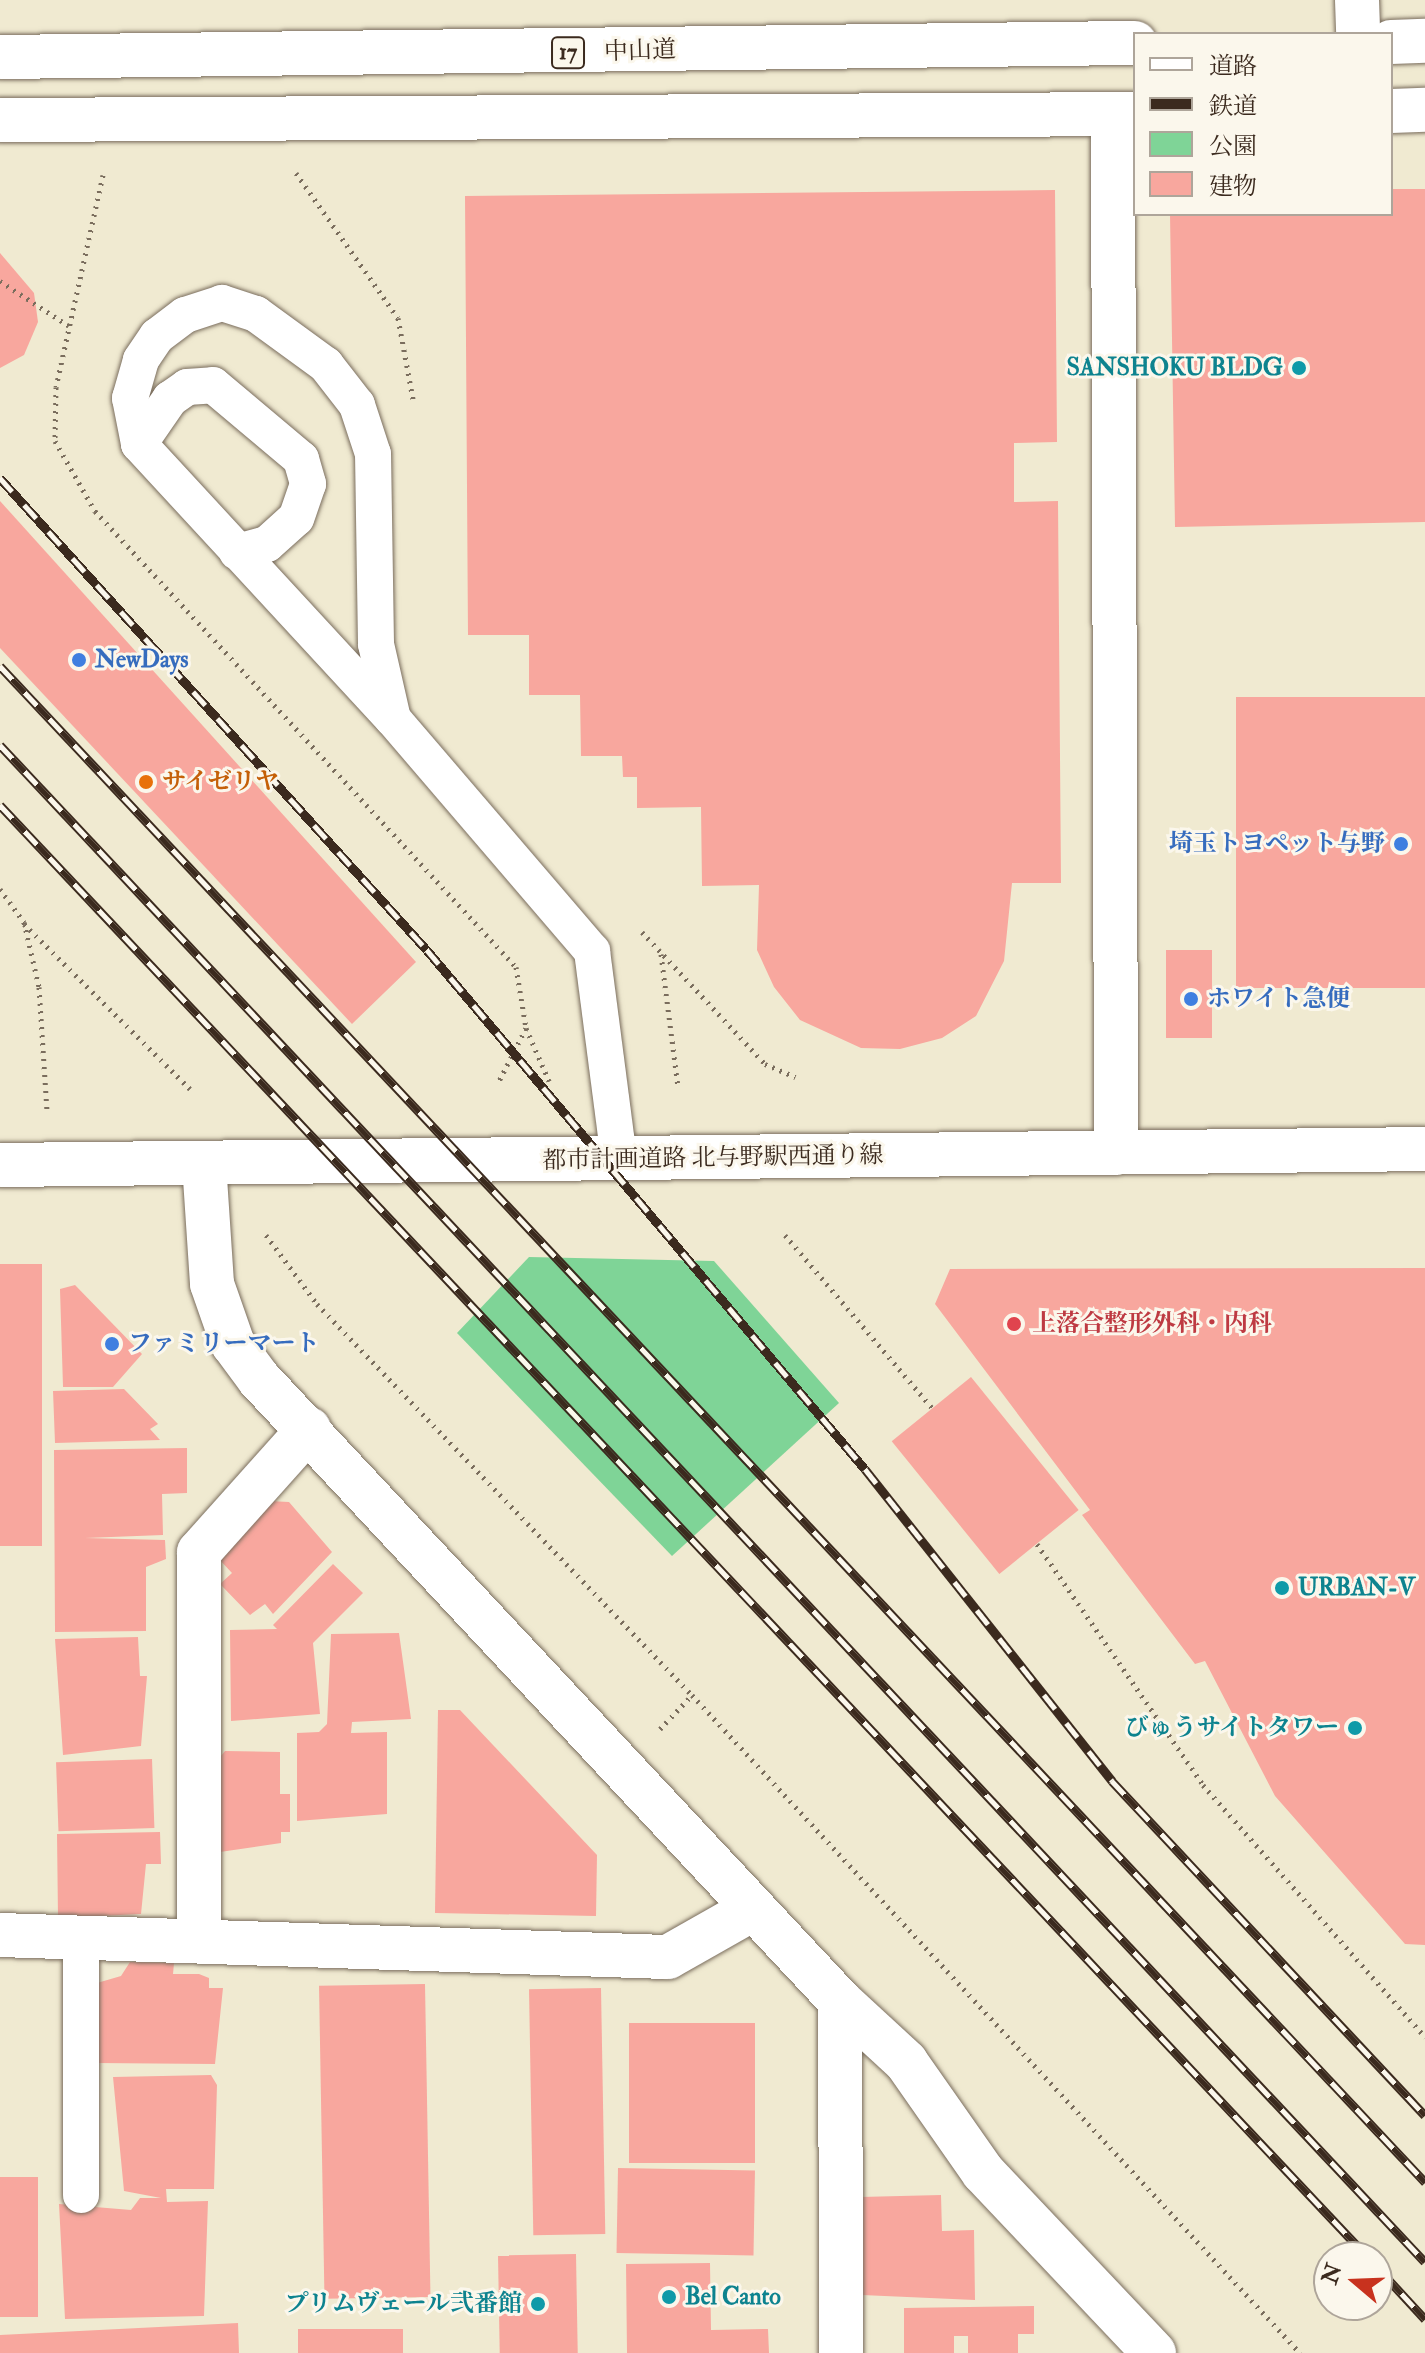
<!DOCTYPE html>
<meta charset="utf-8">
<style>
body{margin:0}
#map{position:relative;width:1425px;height:2353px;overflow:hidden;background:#f0ead1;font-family:"IM FELL Double Pica","Noto Serif JP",serif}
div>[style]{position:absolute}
.green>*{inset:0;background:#7fd497}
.building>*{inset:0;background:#f8a79e;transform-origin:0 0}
.path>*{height:5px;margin-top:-2.5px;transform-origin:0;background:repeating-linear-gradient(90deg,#7a6d5d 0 2px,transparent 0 8px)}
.roads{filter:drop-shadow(0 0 2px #7a6d5d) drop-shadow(0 0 2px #7a6d5d)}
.service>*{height:36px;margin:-18px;padding:0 18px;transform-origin:18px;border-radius:18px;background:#fff}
.minor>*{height:44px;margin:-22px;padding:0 22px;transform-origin:22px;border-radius:22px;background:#fff}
.tertiary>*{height:44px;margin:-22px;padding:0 22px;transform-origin:22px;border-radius:22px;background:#fff}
.trunk>*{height:44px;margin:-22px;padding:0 22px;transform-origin:22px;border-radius:22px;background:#fff}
.rail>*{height:9px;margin-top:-4.5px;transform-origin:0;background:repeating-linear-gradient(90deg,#fbf7ec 0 18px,#3b2a1e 0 36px);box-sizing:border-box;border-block:2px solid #3b2a1e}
.dots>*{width:22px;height:22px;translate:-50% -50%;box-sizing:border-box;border:4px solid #fbf7ec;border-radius:50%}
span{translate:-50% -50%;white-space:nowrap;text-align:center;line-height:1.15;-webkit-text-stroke:6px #fbf7ec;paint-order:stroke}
.shield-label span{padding:2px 6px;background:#fbf7ec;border:2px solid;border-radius:6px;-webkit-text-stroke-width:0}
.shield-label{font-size:22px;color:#3b2a1e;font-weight:700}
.street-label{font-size:24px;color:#3b2a1e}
.culture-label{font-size:24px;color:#0d838f;font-weight:700}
.right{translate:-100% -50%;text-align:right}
.left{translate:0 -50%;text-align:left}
.shop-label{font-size:24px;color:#366cbe;font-weight:700}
.food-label{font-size:24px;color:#c56008;font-weight:700}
.health-label{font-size:24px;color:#be3a42;font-weight:700}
.legend{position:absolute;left:1133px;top:32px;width:260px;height:184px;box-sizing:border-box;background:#fbf7ec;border:2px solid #aea59a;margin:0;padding:10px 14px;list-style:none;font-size:24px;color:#3b2a1e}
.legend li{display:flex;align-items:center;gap:16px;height:40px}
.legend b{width:40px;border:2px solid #aea59a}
.north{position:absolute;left:1313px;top:2241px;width:80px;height:80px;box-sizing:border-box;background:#fbf7ec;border:2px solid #aea59a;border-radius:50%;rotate:289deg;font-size:22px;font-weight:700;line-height:32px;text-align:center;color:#3b2a1e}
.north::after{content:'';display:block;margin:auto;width:28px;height:36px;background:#c8321e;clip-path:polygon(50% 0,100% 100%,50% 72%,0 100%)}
</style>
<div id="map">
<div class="green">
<i style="clip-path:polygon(529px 1257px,714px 1261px,839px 1403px,672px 1556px,457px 1333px)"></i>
</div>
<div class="building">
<i style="clip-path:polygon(1391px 189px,1425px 189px,1425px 522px,1175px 527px,1170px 214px,1391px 214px)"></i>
<i style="clip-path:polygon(1055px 190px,1057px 442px,1014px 443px,1014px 502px,1058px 501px,1061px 883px,1012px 883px,1004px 961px,976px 1016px,942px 1038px,900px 1049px,861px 1048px,800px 1020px,774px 987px,757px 950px,759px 885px,702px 886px,701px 807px,637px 808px,637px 777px,623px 777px,622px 756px,581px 756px,580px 695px,529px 695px,529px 635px,468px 635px,465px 196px)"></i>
<i style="clip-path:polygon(0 253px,34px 293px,38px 322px,24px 355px,0 368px)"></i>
<i style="clip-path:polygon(0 501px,416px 962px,352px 1024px,0 648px)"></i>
<i style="left:1425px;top:697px;width:291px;height:189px;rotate:90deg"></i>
<i style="left:1166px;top:950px;width:46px;height:88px"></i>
<i style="left:0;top:1264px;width:42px;height:282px"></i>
<i style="clip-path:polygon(1425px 1268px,1425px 1945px,1405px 1944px,1275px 1796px,1205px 1661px,1195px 1664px,1082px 1515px,1090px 1510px,935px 1304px,950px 1269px)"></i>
<i style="clip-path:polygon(75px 1285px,142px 1354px,113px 1387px,63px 1387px,60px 1289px)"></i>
<i style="left:971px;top:1377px;width:171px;height:102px;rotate:51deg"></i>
<i style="clip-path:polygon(124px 1389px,158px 1424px,150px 1429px,160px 1440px,55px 1443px,53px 1391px)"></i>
<i style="clip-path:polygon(187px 1448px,187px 1493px,162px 1494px,163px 1535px,85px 1538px,165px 1540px,166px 1559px,146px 1567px,146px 1631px,55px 1632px,54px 1450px)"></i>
<i style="clip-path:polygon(269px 1501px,289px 1502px,332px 1552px,273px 1614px,265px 1604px,250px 1615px,220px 1584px,232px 1573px,216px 1556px)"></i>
<i style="clip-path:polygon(333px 1564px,363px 1593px,313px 1643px,320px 1714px,231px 1721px,230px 1630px,277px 1629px,273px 1625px)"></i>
<i style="clip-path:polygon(399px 1633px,411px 1719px,352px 1722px,351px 1733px,387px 1732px,387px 1814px,297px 1821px,297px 1733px,319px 1732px,327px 1724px,331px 1634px)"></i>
<i style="clip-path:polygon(138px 1637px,140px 1676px,147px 1676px,141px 1746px,63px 1755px,55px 1639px)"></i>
<i style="clip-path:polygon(438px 1710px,460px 1710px,597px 1855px,596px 1916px,435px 1913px)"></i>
<i style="clip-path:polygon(225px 1751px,280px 1752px,280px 1794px,290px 1794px,290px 1832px,281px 1832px,281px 1843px,220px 1852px,216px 1762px)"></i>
<i style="left:152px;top:1759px;width:69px;height:96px;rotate:88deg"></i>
<i style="clip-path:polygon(160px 1832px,161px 1864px,146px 1864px,141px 1914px,58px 1918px,57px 1834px)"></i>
<i style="clip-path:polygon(130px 1962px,174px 1963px,173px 1974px,199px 1974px,209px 1978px,209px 1988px,223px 1988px,215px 2064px,96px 2063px,97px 1983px,121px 1976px)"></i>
<i style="left:425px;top:1984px;width:313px;height:106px;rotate:89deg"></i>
<i style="left:601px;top:1988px;width:246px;height:72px;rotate:89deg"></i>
<i style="left:755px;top:2023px;width:140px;height:126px;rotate:90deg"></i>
<i style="clip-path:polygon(211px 2075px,217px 2085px,214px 2189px,166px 2189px,167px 2202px,208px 2201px,204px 2316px,65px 2319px,59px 2204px,131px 2210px,140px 2198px,161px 2198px,124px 2191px,113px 2077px)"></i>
<i style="left:618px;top:2168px;width:137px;height:85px;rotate:1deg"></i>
<i style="left:0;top:2177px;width:38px;height:140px"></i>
<i style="clip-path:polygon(941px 2195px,942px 2231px,974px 2230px,975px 2300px,862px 2295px,860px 2197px)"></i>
<i style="left:576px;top:2254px;width:99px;height:78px;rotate:89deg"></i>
<i style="clip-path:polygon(710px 2263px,711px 2330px,768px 2329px,769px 2353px,627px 2353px,626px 2264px)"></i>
<i style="clip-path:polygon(1034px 2306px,1034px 2334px,1018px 2334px,1018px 2353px,968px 2353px,968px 2336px,954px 2336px,954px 2353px,904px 2353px,904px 2308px)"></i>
<i style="clip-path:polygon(238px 2323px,239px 2353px,0 2353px,0 2335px)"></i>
<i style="left:403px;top:2329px;width:24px;height:105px;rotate:90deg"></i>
</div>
<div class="path">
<i style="left:296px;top:173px;width:177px;rotate:54.9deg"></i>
<i style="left:398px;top:318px;width:87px;rotate:79.5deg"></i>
<i style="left:103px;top:175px;width:217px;rotate:102.5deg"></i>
<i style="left:56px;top:387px;width:54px;rotate:91.1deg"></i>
<i style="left:55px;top:441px;width:81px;rotate:60.3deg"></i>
<i style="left:95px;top:511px;width:621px;rotate:47.29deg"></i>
<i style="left:516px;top:967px;width:62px;rotate:80.7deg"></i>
<i style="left:526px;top:1028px;width:59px;rotate:117deg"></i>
<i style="left:0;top:281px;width:82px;rotate:33.1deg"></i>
<i style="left:0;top:889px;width:41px;rotate:54deg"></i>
<i style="left:24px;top:922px;width:67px;rotate:77deg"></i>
<i style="left:39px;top:987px;width:124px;rotate:86.3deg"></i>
<i style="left:24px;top:924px;width:234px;rotate:44.8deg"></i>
<i style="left:642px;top:932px;width:180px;rotate:47deg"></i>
<i style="left:765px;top:1064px;width:33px;rotate:23deg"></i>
<i style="left:661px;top:954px;width:133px;rotate:82.7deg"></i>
<i style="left:526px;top:1028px;width:58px;rotate:66.5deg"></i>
<i style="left:266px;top:1235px;width:86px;rotate:53.5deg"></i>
<i style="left:317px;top:1304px;width:542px;rotate:46.2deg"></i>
<i style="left:692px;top:1695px;width:896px;rotate:47.26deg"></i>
<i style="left:785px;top:1235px;width:228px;rotate:49.6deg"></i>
<i style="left:1037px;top:1544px;width:293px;rotate:55.4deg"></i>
<i style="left:1203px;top:1785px;width:336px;rotate:48.6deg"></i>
<i style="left:660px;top:1729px;width:47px;rotate:-46.7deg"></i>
</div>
<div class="roads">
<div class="service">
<i style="left:139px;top:444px;width:55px;rotate:-55.4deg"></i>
<i style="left:170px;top:399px;width:21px;rotate:-35deg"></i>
<i style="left:187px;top:387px;width:26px;rotate:-4deg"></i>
<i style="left:213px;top:385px;width:115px;rotate:40.1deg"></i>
<i style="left:301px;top:459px;width:26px;rotate:74deg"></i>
<i style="left:308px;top:484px;width:36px;rotate:109deg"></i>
<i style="left:296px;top:518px;width:39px;rotate:138deg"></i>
<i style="left:267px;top:544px;width:31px;rotate:165deg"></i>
<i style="left:393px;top:719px;width:77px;rotate:-102.8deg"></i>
<i style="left:376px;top:644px;width:190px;rotate:-90.9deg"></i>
<i style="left:373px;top:454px;width:52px;rotate:-108.1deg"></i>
<i style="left:357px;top:405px;width:51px;rotate:-127.8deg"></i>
<i style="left:326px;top:365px;width:87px;rotate:-143.9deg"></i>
<i style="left:256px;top:314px;width:36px;rotate:-162deg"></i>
<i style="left:222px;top:303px;width:39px;rotate:162deg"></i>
<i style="left:185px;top:315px;width:35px;rotate:143deg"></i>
<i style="left:157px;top:336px;width:29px;rotate:124deg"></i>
<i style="left:141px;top:360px;width:40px;rotate:106deg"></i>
<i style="left:130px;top:398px;width:47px;rotate:78.9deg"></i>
<i style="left:139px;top:444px;width:374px;rotate:47.3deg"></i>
<i style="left:393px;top:719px;width:306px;rotate:49.4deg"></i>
<i style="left:592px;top:951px;width:210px;rotate:82.6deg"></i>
<i style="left:81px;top:2195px;width:258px;rotate:-90deg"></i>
</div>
<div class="minor">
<i style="left:1357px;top:0;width:34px;rotate:88deg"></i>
<i style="left:1113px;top:114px;width:1039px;rotate:89.83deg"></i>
<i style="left:204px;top:1163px;width:121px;rotate:86.2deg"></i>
<i style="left:212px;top:1284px;width:64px;rotate:70.7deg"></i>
<i style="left:233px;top:1344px;width:44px;rotate:53.4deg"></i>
<i style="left:259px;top:1379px;width:851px;rotate:46.95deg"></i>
<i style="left:840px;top:2001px;width:90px;rotate:42.7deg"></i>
<i style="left:906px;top:2062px;width:134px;rotate:55deg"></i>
<i style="left:983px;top:2172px;width:249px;rotate:46.6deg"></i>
<i style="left:0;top:1935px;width:668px;rotate:1.89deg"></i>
<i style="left:668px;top:1957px;width:98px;rotate:-29.5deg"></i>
<i style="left:199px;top:1941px;width:389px;rotate:-90deg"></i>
<i style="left:199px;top:1552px;width:165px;rotate:-48.2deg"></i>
<i style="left:840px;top:2001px;width:352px;rotate:89.8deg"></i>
</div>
<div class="tertiary">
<i style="left:0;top:1165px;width:1425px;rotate:-0.64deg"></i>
</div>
<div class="trunk">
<i style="left:1391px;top:42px;width:34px;rotate:-2deg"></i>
<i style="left:0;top:57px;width:1135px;rotate:-0.71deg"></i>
<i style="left:1391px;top:111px;width:34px;rotate:-2deg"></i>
<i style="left:0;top:120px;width:1135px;rotate:-0.3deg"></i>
</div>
</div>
<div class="rail">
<i style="left:0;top:478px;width:636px;rotate:47.87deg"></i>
<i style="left:427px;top:950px;width:679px;rotate:49.84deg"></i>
<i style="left:865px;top:1469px;width:398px;rotate:51.6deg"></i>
<i style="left:1112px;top:1781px;width:458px;rotate:46.9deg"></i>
<i style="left:0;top:666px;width:2081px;rotate:46.77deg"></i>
<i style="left:0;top:745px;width:2081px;rotate:46.79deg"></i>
<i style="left:0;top:805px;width:1995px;rotate:46.71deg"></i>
<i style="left:1377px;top:2267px;width:71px;rotate:47.3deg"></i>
</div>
<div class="dots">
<i style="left:1299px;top:368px;background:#0f9aa8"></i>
<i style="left:79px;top:660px;background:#3f7fe0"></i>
<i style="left:146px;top:782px;background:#e8710a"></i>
<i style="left:1401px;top:844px;background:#3f7fe0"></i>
<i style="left:1191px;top:999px;background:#3f7fe0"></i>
<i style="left:1014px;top:1324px;background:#e0444e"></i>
<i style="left:112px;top:1344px;background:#3f7fe0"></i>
<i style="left:1282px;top:1588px;background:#0f9aa8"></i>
<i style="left:1355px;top:1728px;background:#0f9aa8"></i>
<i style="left:669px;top:2297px;background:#0f9aa8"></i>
<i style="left:538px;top:2304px;background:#0f9aa8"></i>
</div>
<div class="shield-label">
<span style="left:568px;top:53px">17</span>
</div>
<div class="street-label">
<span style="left:640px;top:51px;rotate:-2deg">中山道</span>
<span style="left:713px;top:1158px;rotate:-1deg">都市計画道路 北与野駅西通り線</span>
</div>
<div class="culture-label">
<span class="right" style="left:1283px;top:368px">SANSHOKU BLDG</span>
<span class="left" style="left:1298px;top:1588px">URBAN-V</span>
<span class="right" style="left:1339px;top:1728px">びゅうサイトタワー</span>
<span class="left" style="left:685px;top:2297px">Bel Canto</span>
<span class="right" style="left:522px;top:2304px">プリムヴェール弐番館</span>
</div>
<div class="shop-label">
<span class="left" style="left:95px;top:660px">NewDays</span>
<span class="right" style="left:1385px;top:844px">埼玉トヨペット与野</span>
<span class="left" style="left:1207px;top:999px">ホワイト急便</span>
<span class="left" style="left:128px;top:1344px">ファミリーマート</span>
</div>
<div class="food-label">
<span class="left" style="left:162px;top:782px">サイゼリヤ</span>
</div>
<div class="health-label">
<span class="left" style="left:1032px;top:1324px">上落合整形外科・内科</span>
</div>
<ul class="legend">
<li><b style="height:10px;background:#fff"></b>道路</li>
<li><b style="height:10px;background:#3b2a1e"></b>鉄道</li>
<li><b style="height:22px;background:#7fd497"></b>公園</li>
<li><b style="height:22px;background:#f8a79e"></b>建物</li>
</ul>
<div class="north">N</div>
</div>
